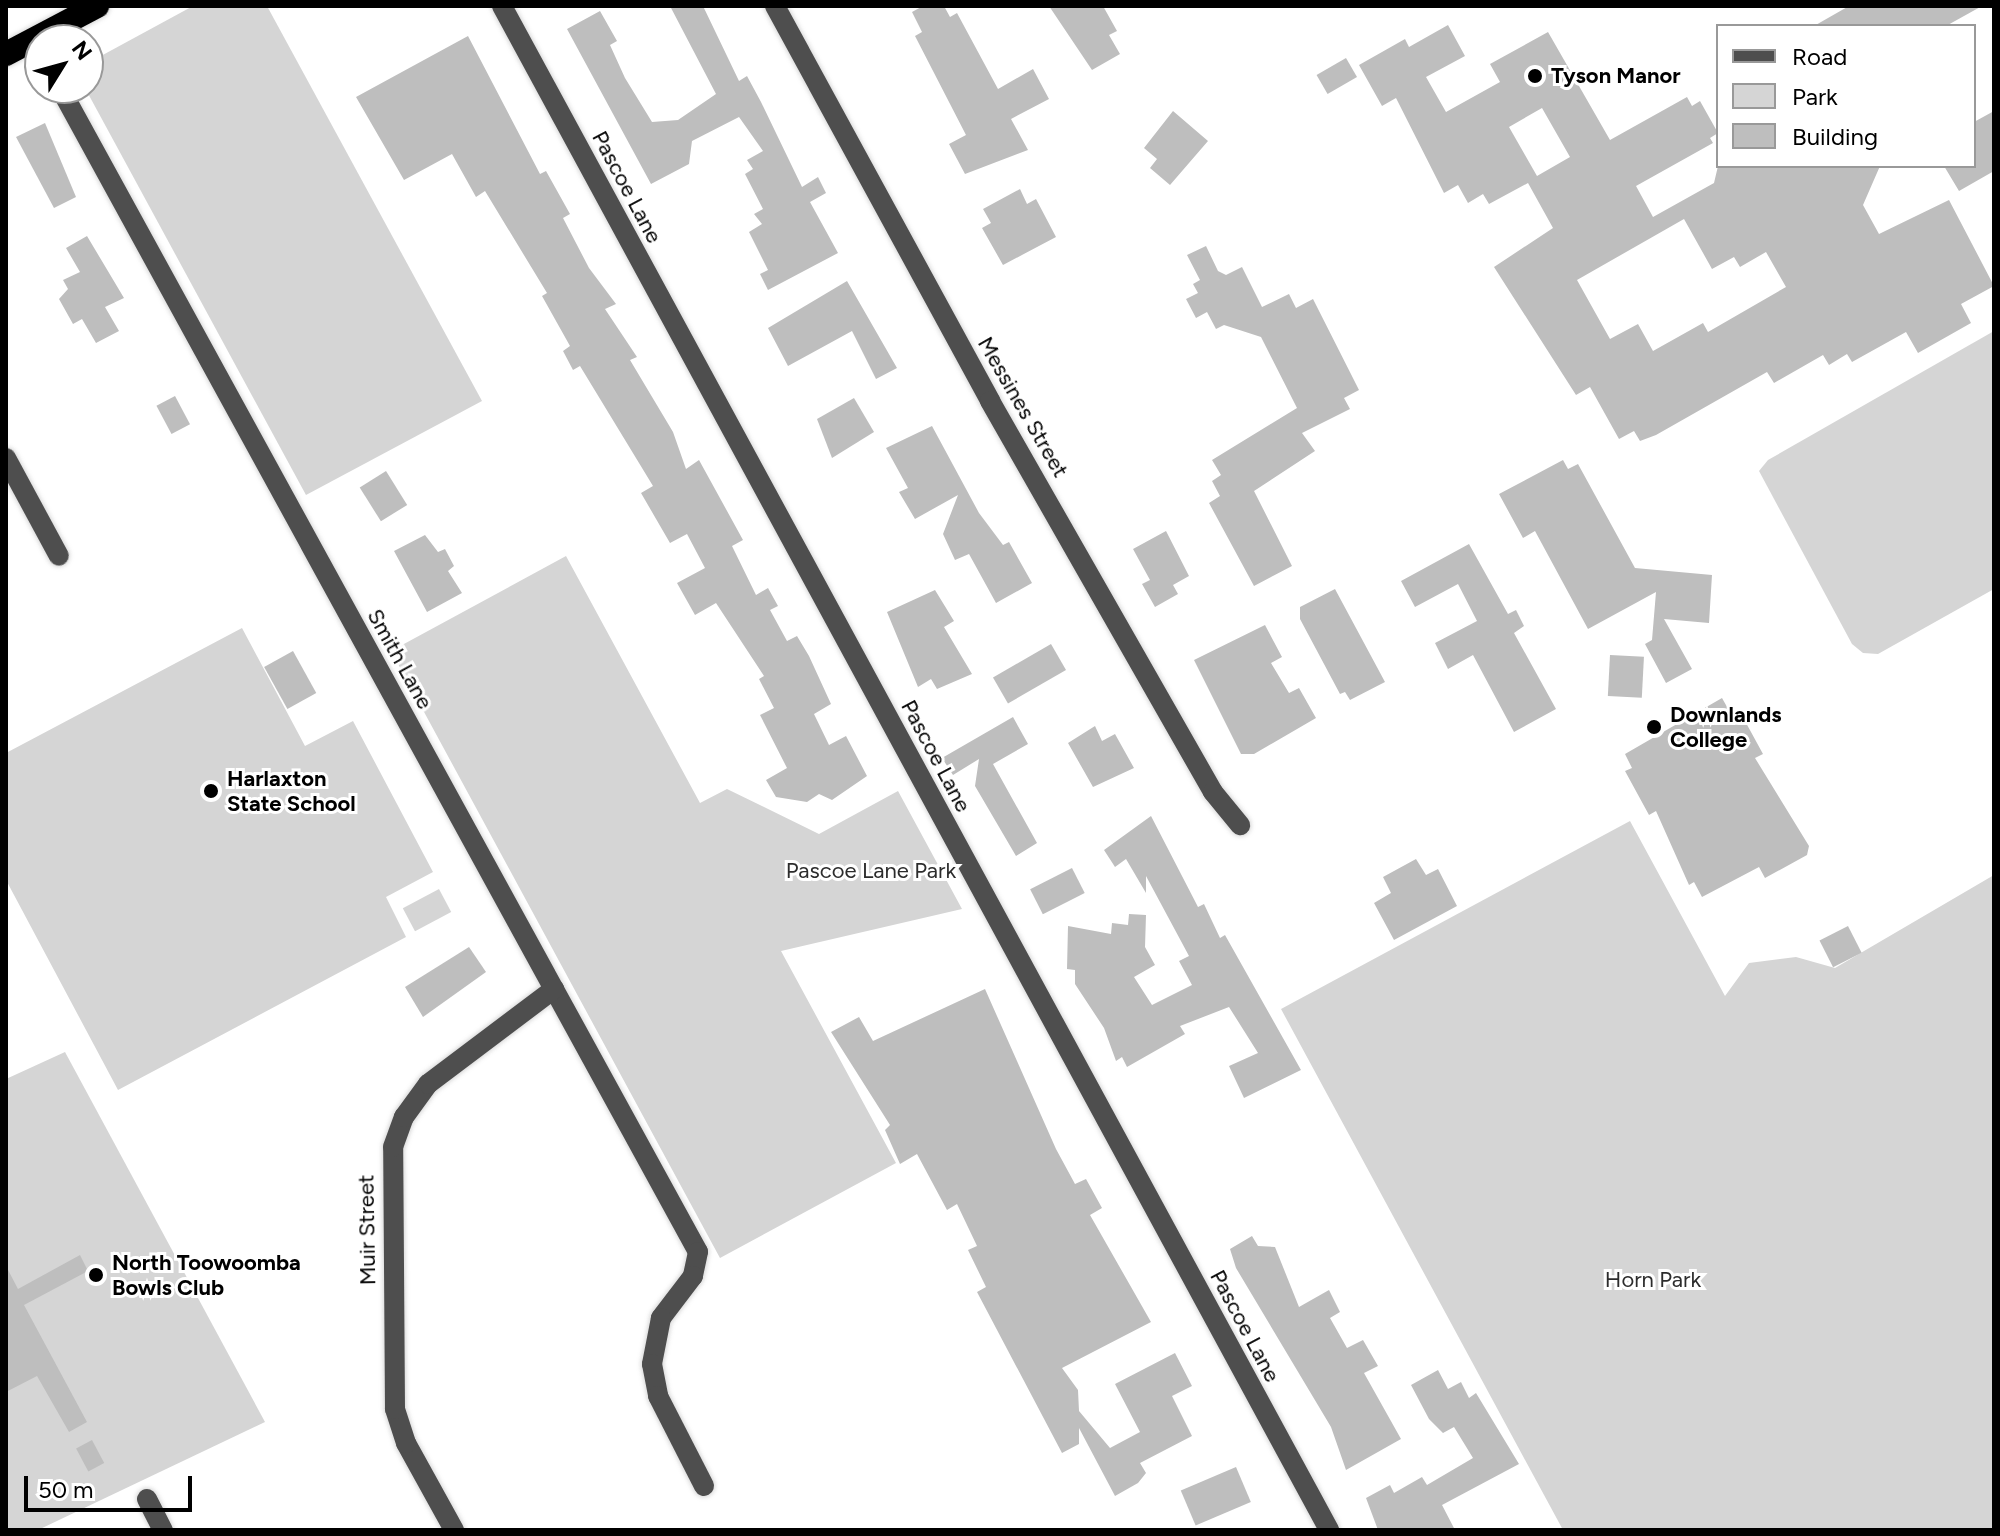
<!DOCTYPE html>
<style>
body{margin:0}
#map{position:relative;width:2000px;height:1536px;overflow:hidden;background:#fff;font-family:Figtree,sans-serif}
div>[style]{position:absolute}
.green>*{inset:0;background:#d5d5d5;transform-origin:0 0}
.building>*{inset:0;background:#bebebe;transform-origin:0 0}
.roads{filter:drop-shadow(0 0 2px #dbdbdb) drop-shadow(0 0 2px #dbdbdb)}
.minor>*{height:20px;margin:-10px;padding:0 10px;transform-origin:10px;border-radius:10px;background:#4e4e4e}
.highway>*{height:24px;margin:-12px;padding:0 12px;transform-origin:12px;border-radius:12px;background:#000}
.dots>*{width:22px;height:22px;translate:-50% -50%;box-sizing:border-box;border:4px solid #fff;border-radius:50%}
span{translate:-50% -50%;white-space:nowrap;text-align:center;line-height:1.15;-webkit-text-stroke:6px #fff;paint-order:stroke}
.poi-label{font-size:22px;color:#000;font-weight:700}
.left{translate:0 -50%;text-align:left}
.street-label{font-size:22px;color:#000}
.park-label{font-size:22px;color:#2c2c2c}
.frame{position:absolute;inset:0;border:8px solid #000;pointer-events:none}
.legend{position:absolute;left:1716px;top:24px;width:260px;height:144px;box-sizing:border-box;background:#fff;border:2px solid #999;margin:0;padding:10px 14px;list-style:none;font-size:24px;color:#000}
.legend li{display:flex;align-items:center;gap:16px;height:40px}
.legend b{width:40px;border:2px solid #999}
.north{position:absolute;left:24px;top:24px;width:80px;height:80px;box-sizing:border-box;background:#fff;border:2px solid #999;border-radius:50%;rotate:53deg;font-size:22px;font-weight:700;line-height:32px;text-align:center;color:#000}
.north::after{content:'';display:block;margin:auto;width:28px;height:36px;background:#000;clip-path:polygon(50% 0,100% 100%,50% 72%,0 100%)}
.scale{position:absolute;left:24px;top:1476px;width:168px;height:36px;box-sizing:border-box;border:4px solid #000;border-top:0;padding-left:10px;font-size:24px;line-height:28px;white-space:nowrap;color:#000;-webkit-text-stroke:6px #fff;paint-order:stroke}
</style>
<div id="map">
<div class="green">
<i style="clip-path:polygon(193px 6px,267px 6px,482px 401px,306px 495px,85px 88px,88px 63px)"></i>
<i style="clip-path:polygon(1994px 331px,1994px 589px,1878px 654px,1863px 653px,1852px 644px,1759px 471px,1768px 460px)"></i>
<i style="clip-path:polygon(566px 556px,700px 803px,727px 789px,819px 834px,898px 791px,962px 909px,781px 951px,896px 1163px,720px 1258px,391px 651px)"></i>
<i style="clip-path:polygon(242px 628px,305px 746px,353px 721px,433px 872px,386px 897px,406px 937px,118px 1090px,6px 880px,6px 753px)"></i>
<i style="clip-path:polygon(1630px 821px,1725px 996px,1749px 963px,1796px 957px,1835px 968px,1994px 875px,1994px 1530px,1563px 1530px,1281px 1009px)"></i>
<i style="left:439px;top:889px;width:26px;height:41px;rotate:62deg"></i>
<i style="clip-path:polygon(65px 1052px,265px 1422px,38px 1530px,7px 1530px,6px 1079px)"></i>
</div>
<div class="building">
<i style="clip-path:polygon(670px 6px,703px 6px,739px 81px,747px 76px,761px 102px,802px 187px,818px 177px,826px 193px,810px 202px,838px 253px,768px 290px,760px 274px,768px 270px,749px 232px,762px 224px,754px 214px,763px 209px,745px 174px,753px 169px,747px 160px,763px 151px,739px 117px,692px 141px,689px 164px,651px 184px,567px 29px,600px 11px,617px 41px,610px 45px,625px 78px,652px 122px,678px 120px,716px 94px)"></i>
<i style="clip-path:polygon(923px 6px,944px 6px,950px 17px,957px 13px,998px 89px,1033px 69px,1049px 99px,1011px 119px,1028px 150px,965px 174px,949px 144px,966px 135px,915px 36px,922px 32px,912px 12px)"></i>
<i style="clip-path:polygon(1049px 6px,1103px 6px,1117px 31px,1109px 35px,1120px 54px,1092px 70px)"></i>
<i style="clip-path:polygon(1849px 6px,1982px 6px,1946px 26px,1814px 26px)"></i>
<i style="clip-path:polygon(evenodd,1448px 25px,1465px 56px,1426px 77px,1446px 112px,1500px 82px,1490px 64px,1548px 32px,1610px 140px,1687px 97px,1692px 106px,1700px 101px,1718px 133px,1710px 138px,1713px 143px,1636px 186px,1653px 217px,1714px 183px,1718px 166px,1880px 166px,1863px 205px,1879px 234px,1949px 200px,1994px 286px,1961px 304px,1971px 323px,1918px 353px,1906px 332px,1852px 362px,1847px 354px,1829px 365px,1823px 355px,1774px 383px,1767px 372px,1656px 435px,1640px 441px,1634px 431px,1619px 439px,1590px 387px,1576px 395px,1494px 267px,1553px 228px,1528px 183px,1489px 204px,1483px 194px,1468px 203px,1458px 185px,1444px 193px,1396px 98px,1382px 106px,1359px 65px,1405px 39px,1409px 47px,1448px 25px,1542px 108px,1570px 157px,1537px 176px,1509px 127px,1542px 108px,1448px 25px,1684px 219px,1712px 269px,1734px 257px,1740px 267px,1766px 252px,1786px 287px,1708px 332px,1703px 323px,1653px 351px,1638px 324px,1610px 339px,1577px 280px,1684px 219px)"></i>
<i style="clip-path:polygon(468px 36px,540px 174px,546px 171px,570px 214px,563px 218px,589px 268px,616px 304px,605px 309px,637px 357px,630px 360px,673px 432px,686px 469px,699px 460px,743px 540px,732px 546px,756px 595px,768px 588px,778px 606px,770px 610px,787px 641px,797px 636px,809px 656px,831px 704px,814px 714px,829px 745px,846px 736px,867px 776px,832px 800px,819px 794px,807px 802px,776px 797px,766px 780px,787px 768px,760px 715px,774px 708px,759px 679px,764px 676px,716px 603px,695px 615px,677px 583px,705px 568px,687px 534px,670px 543px,641px 493px,653px 486px,580px 366px,573px 370px,563px 351px,570px 346px,542px 296px,547px 293px,485px 191px,476px 197px,452px 154px,404px 180px,356px 97px)"></i>
<i style="left:1346px;top:58px;width:22px;height:34px;rotate:60deg"></i>
<i style="clip-path:polygon(1173px 111px,1208px 141px,1170px 185px,1150px 168px,1157px 159px,1144px 148px)"></i>
<i style="clip-path:polygon(1994px 111px,1994px 171px,1959px 191px,1944px 166px,1974px 166px,1974px 122px)"></i>
<i style="clip-path:polygon(45px 123px,76px 197px,54px 208px,16px 137px)"></i>
<i style="clip-path:polygon(1020px 189px,1027px 204px,1036px 199px,1056px 237px,1003px 265px,982px 228px,991px 223px,983px 209px)"></i>
<i style="clip-path:polygon(87px 236px,124px 298px,105px 307px,119px 331px,96px 343px,82px 319px,73px 324px,59px 299px,68px 289px,63px 280px,80px 272px,66px 248px)"></i>
<i style="clip-path:polygon(1206px 246px,1218px 271px,1226px 275px,1242px 267px,1262px 307px,1289px 294px,1296px 308px,1313px 299px,1359px 390px,1344px 398px,1350px 409px,1302px 433px,1315px 451px,1254px 491px,1292px 566px,1254px 586px,1209px 503px,1220px 496px,1212px 481px,1221px 475px,1212px 460px,1297px 408px,1261px 337px,1224px 325px,1216px 329px,1207px 312px,1196px 318px,1186px 299px,1198px 293px,1193px 284px,1200px 280px,1187px 255px)"></i>
<i style="clip-path:polygon(847px 281px,897px 368px,876px 379px,852px 331px,788px 366px,768px 328px)"></i>
<i style="left:175px;top:396px;width:32px;height:21px;rotate:62deg"></i>
<i style="clip-path:polygon(854px 398px,874px 432px,832px 458px,817px 419px)"></i>
<i style="clip-path:polygon(932px 426px,979px 513px,1003px 545px,1009px 542px,1032px 583px,996px 603px,969px 554px,955px 560px,943px 534px,958px 495px,915px 519px,899px 492px,908px 488px,886px 448px)"></i>
<i style="clip-path:polygon(1563px 460px,1568px 469px,1578px 464px,1635px 568px,1712px 575px,1709px 623px,1664px 619px,1692px 669px,1666px 683px,1645px 644px,1652px 640px,1656px 592px,1588px 629px,1535px 531px,1523px 538px,1499px 494px)"></i>
<i style="left:386px;top:471px;width:40px;height:31px;rotate:58deg"></i>
<i style="clip-path:polygon(1166px 531px,1189px 576px,1173px 585px,1178px 594px,1155px 607px,1142px 584px,1150px 580px,1133px 549px)"></i>
<i style="clip-path:polygon(425px 535px,438px 552px,445px 549px,454px 566px,448px 571px,462px 593px,427px 612px,394px 551px)"></i>
<i style="clip-path:polygon(1469px 544px,1508px 614px,1516px 610px,1524px 626px,1514px 633px,1556px 709px,1514px 732px,1473px 655px,1448px 669px,1435px 643px,1477px 621px,1458px 584px,1415px 607px,1401px 581px)"></i>
<i style="clip-path:polygon(1335px 589px,1385px 682px,1350px 700px,1345px 692px,1340px 694px,1300px 619px,1300px 607px)"></i>
<i style="clip-path:polygon(935px 590px,954px 621px,944px 627px,972px 674px,937px 689px,931px 679px,918px 687px,887px 612px)"></i>
<i style="clip-path:polygon(1265px 625px,1282px 657px,1271px 663px,1289px 693px,1299px 688px,1316px 718px,1254px 754px,1241px 754px,1194px 660px)"></i>
<i style="left:1051px;top:644px;width:30px;height:67px;rotate:60deg"></i>
<i style="left:293px;top:651px;width:48px;height:33px;rotate:61deg"></i>
<i style="left:1610px;top:655px;width:34px;height:41px;rotate:3deg"></i>
<i style="clip-path:polygon(1722px 698px,1731px 714px,1739px 710px,1763px 754px,1755px 758px,1809px 846px,1807px 855px,1765px 878px,1759px 867px,1702px 897px,1694px 882px,1689px 885px,1656px 811px,1649px 815px,1625px 771px,1632px 768px,1625px 754px)"></i>
<i style="clip-path:polygon(1013px 717px,1028px 744px,993px 764px,1037px 843px,1016px 856px,975px 786px,979px 759px,953px 775px,942px 758px)"></i>
<i style="clip-path:polygon(1095px 726px,1102px 741px,1115px 734px,1134px 768px,1093px 787px,1068px 743px)"></i>
<i style="clip-path:polygon(1151px 816px,1198px 907px,1204px 904px,1220px 938px,1225px 935px,1301px 1070px,1244px 1098px,1229px 1066px,1258px 1053px,1229px 1007px,1180px 1026px,1185px 1034px,1127px 1067px,1122px 1057px,1116px 1061px,1104px 1028px,1075px 984px,1075px 970px,1067px 969px,1068px 926px,1111px 934px,1112px 923px,1128px 925px,1129px 914px,1146px 915px,1145px 947px,1155px 965px,1134px 977px,1152px 1005px,1192px 985px,1179px 961px,1189px 956px,1146px 876px,1146px 893px,1126px 859px,1115px 867px,1104px 850px)"></i>
<i style="clip-path:polygon(1416px 859px,1426px 875px,1438px 869px,1457px 906px,1394px 940px,1374px 903px,1391px 893px,1383px 877px)"></i>
<i style="left:1072px;top:868px;width:28px;height:47px;rotate:63deg"></i>
<i style="left:1848px;top:926px;width:30px;height:32px;rotate:63deg"></i>
<i style="clip-path:polygon(469px 947px,486px 972px,423px 1017px,405px 987px)"></i>
<i style="clip-path:polygon(985px 989px,1056px 1149px,1075px 1184px,1086px 1179px,1102px 1208px,1090px 1215px,1151px 1322px,1062px 1368px,1078px 1390px,1079px 1411px,1110px 1448px,1140px 1432px,1115px 1384px,1175px 1353px,1192px 1386px,1172px 1396px,1192px 1436px,1140px 1463px,1146px 1473px,1138px 1483px,1115px 1496px,1079px 1428px,1079px 1444px,1062px 1453px,977px 1292px,986px 1287px,968px 1250px,977px 1246px,957px 1204px,947px 1210px,917px 1154px,900px 1164px,885px 1130px,890px 1125px,831px 1032px,859px 1017px,873px 1041px)"></i>
<i style="clip-path:polygon(1252px 1236px,1258px 1246px,1275px 1247px,1299px 1307px,1329px 1290px,1340px 1312px,1330px 1318px,1347px 1348px,1363px 1340px,1378px 1366px,1364px 1373px,1401px 1439px,1346px 1470px,1331px 1427px,1236px 1268px,1230px 1249px)"></i>
<i style="clip-path:polygon(80px 1255px,88px 1271px,24px 1305px,87px 1422px,69px 1432px,37px 1376px,6px 1392px,6px 1266px,18px 1289px)"></i>
<i style="clip-path:polygon(1438px 1370px,1448px 1389px,1461px 1382px,1469px 1398px,1476px 1393px,1519px 1464px,1442px 1505px,1455px 1530px,1378px 1530px,1366px 1498px,1390px 1485px,1394px 1493px,1422px 1477px,1427px 1485px,1473px 1458px,1454px 1427px,1443px 1433px,1429px 1419px,1411px 1385px)"></i>
<i style="left:92px;top:1440px;width:26px;height:18px;rotate:62deg"></i>
<i style="left:1236px;top:1467px;width:38px;height:60px;rotate:67deg"></i>
</div>
<div class="roads">
<div class="minor">
<i style="left:502px;top:6px;width:1734px;rotate:61.51deg"></i>
<i style="left:775px;top:6px;width:450px;rotate:61.4deg"></i>
<i style="left:990px;top:401px;width:450px;rotate:60.3deg"></i>
<i style="left:1213px;top:792px;width:43px;rotate:50.7deg"></i>
<i style="left:60px;top:88px;width:1327px;rotate:61.27deg"></i>
<i style="left:698px;top:1252px;width:25px;rotate:102deg"></i>
<i style="left:693px;top:1276px;width:53px;rotate:127.3deg"></i>
<i style="left:661px;top:1318px;width:47px;rotate:101.1deg"></i>
<i style="left:652px;top:1364px;width:33px;rotate:79deg"></i>
<i style="left:658px;top:1396px;width:101px;rotate:62.9deg"></i>
<i style="left:6px;top:458px;width:111px;rotate:61.6deg"></i>
<i style="left:147px;top:1499px;width:35px;rotate:63deg"></i>
<i style="left:454px;top:1530px;width:99px;rotate:-118.9deg"></i>
<i style="left:406px;top:1443px;width:36px;rotate:-108deg"></i>
<i style="left:395px;top:1409px;width:262px;rotate:-90.4deg"></i>
<i style="left:393px;top:1147px;width:32px;rotate:-70deg"></i>
<i style="left:404px;top:1117px;width:41px;rotate:-54deg"></i>
<i style="left:428px;top:1084px;width:158px;rotate:-37deg"></i>
</div>
<div class="highway">
<i style="left:6px;top:54px;width:103px;rotate:-27.8deg"></i>
</div>
</div>
<div class="dots">
<i style="left:1535px;top:76px;background:#000"></i>
<i style="left:1654px;top:727px;background:#000"></i>
<i style="left:211px;top:791px;background:#000"></i>
<i style="left:96px;top:1275px;background:#000"></i>
</div>
<div class="poi-label">
<span class="left" style="left:1551px;top:76px">Tyson Manor</span>
<span class="left" style="left:1670px;top:727px">Downlands<br>College</span>
<span class="left" style="left:227px;top:791px">Harlaxton<br>State School</span>
<span class="left" style="left:112px;top:1275px">North Toowoomba<br>Bowls Club</span>
</div>
<div class="street-label">
<span style="left:627px;top:187px;rotate:62deg">Pascoe Lane</span>
<span style="left:1023px;top:407px;rotate:60deg">Messines Street</span>
<span style="left:400px;top:659px;rotate:61deg">Smith Lane</span>
<span style="left:936px;top:756px;rotate:62deg">Pascoe Lane</span>
<span style="left:367px;top:1230px;rotate:-91deg">Muir Street</span>
<span style="left:1245px;top:1326px;rotate:62deg">Pascoe Lane</span>
</div>
<div class="park-label">
<span style="left:871px;top:871px">Pascoe Lane Park</span>
<span style="left:1653px;top:1280px">Horn Park</span>
</div>
<div class="frame"></div>
<ul class="legend">
<li><b style="height:10px;background:#4e4e4e"></b>Road</li>
<li><b style="height:22px;background:#d5d5d5"></b>Park</li>
<li><b style="height:22px;background:#bebebe"></b>Building</li>
</ul>
<div class="north">N</div>
<div class="scale">50 m</div>
</div>
